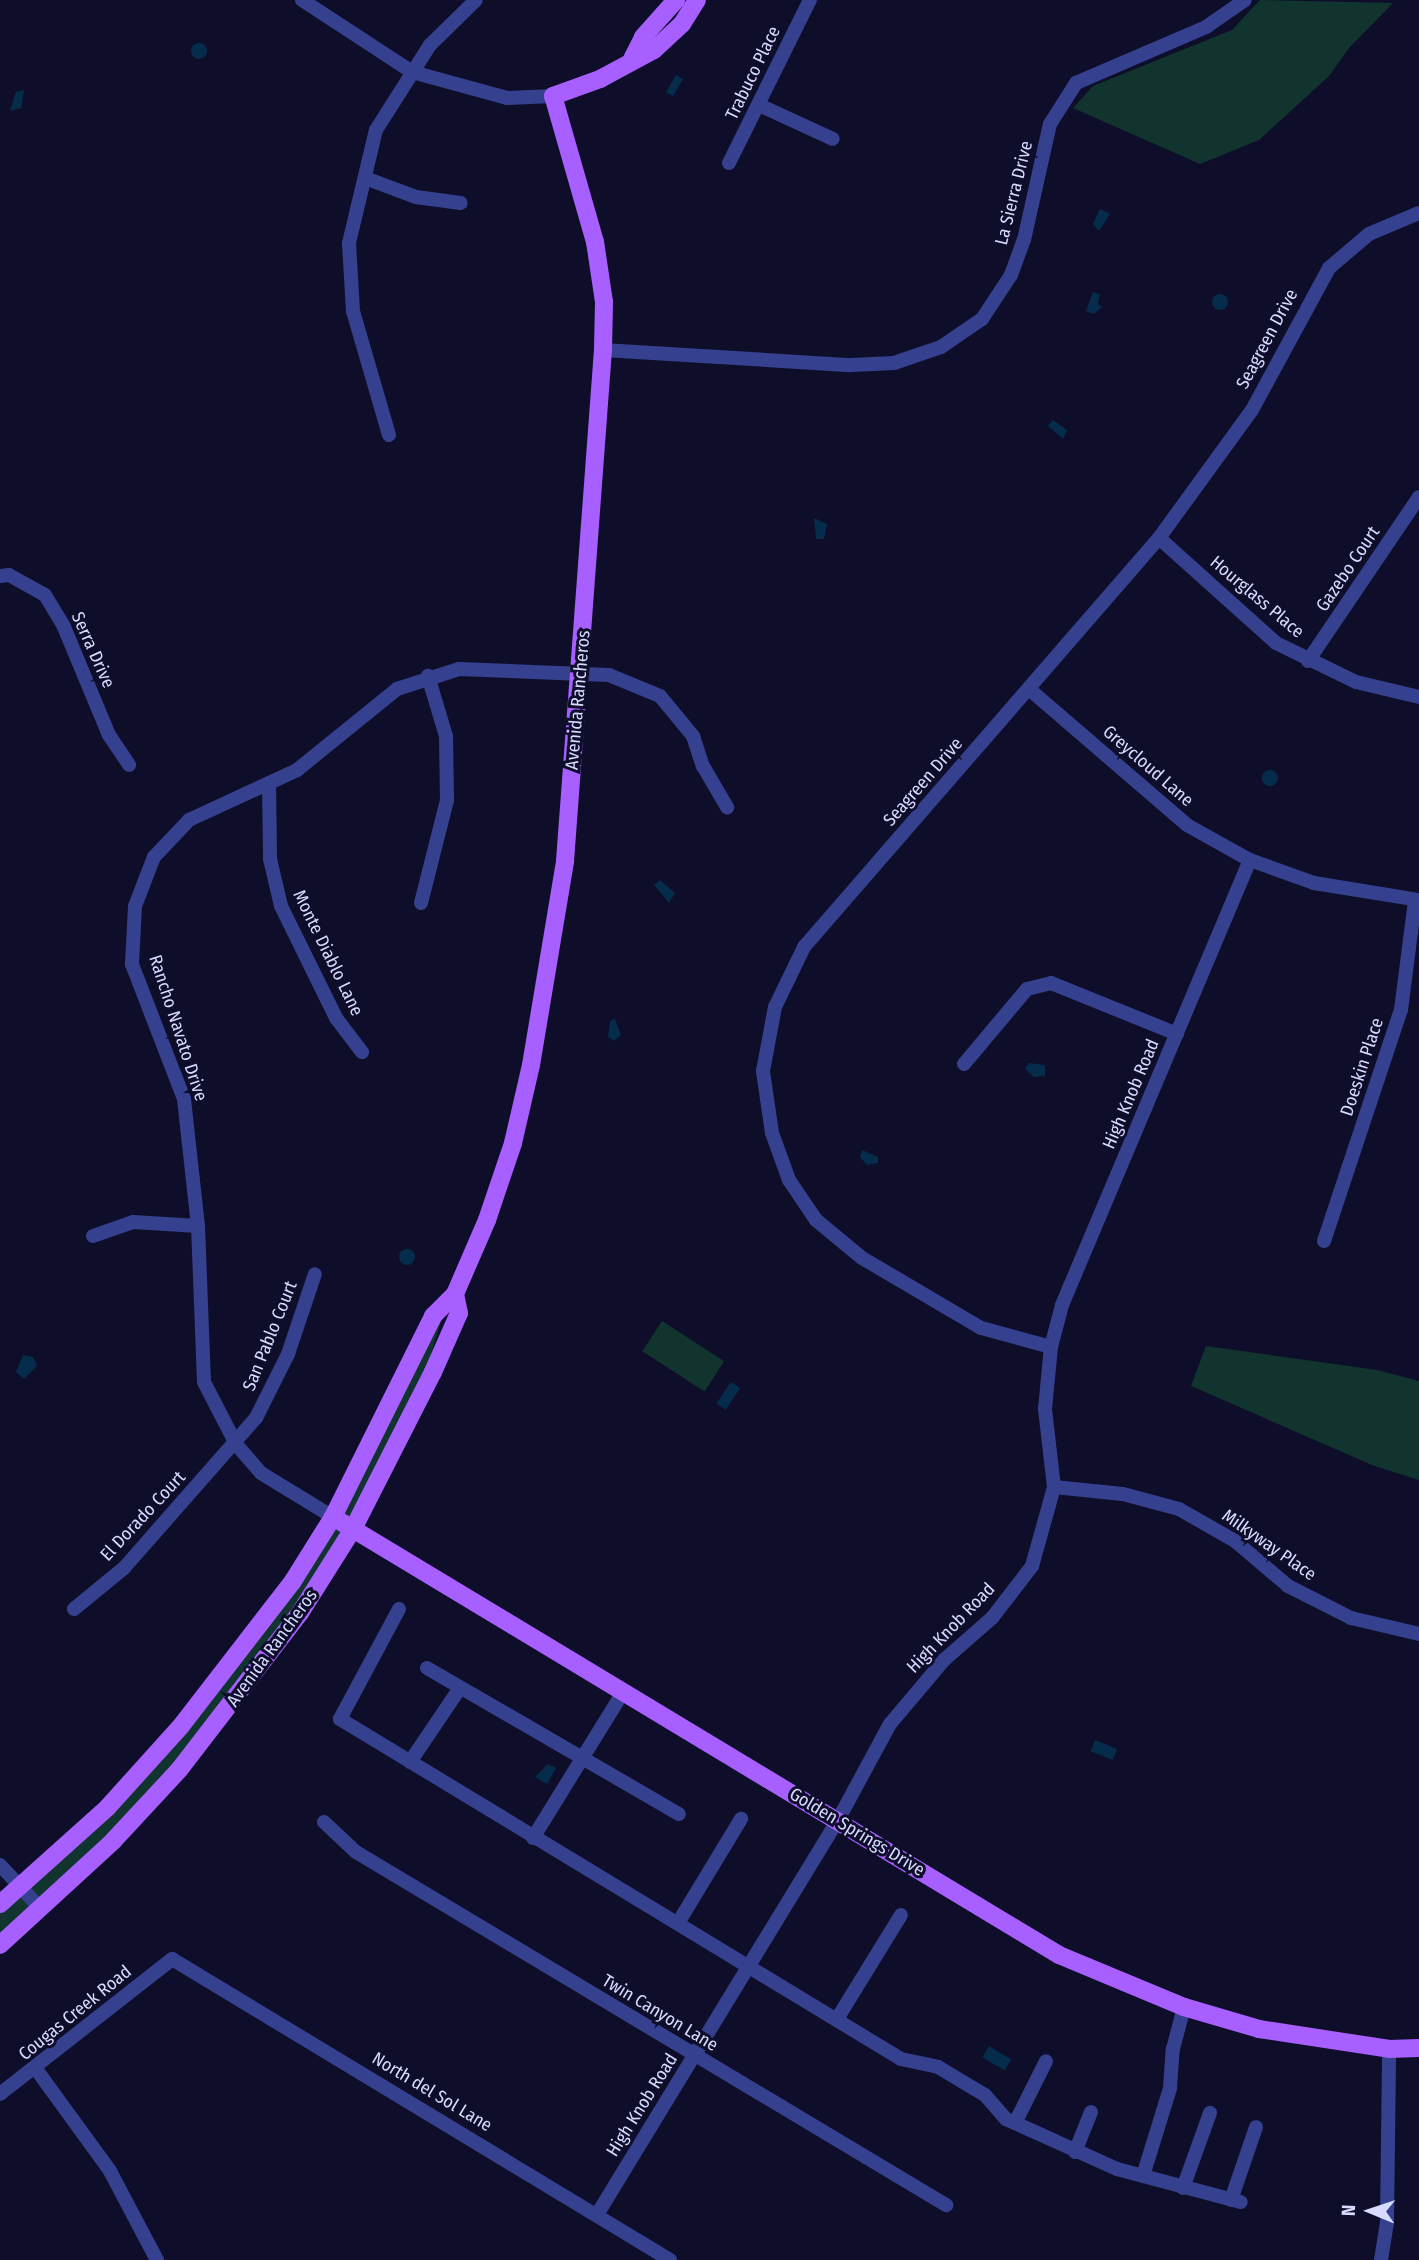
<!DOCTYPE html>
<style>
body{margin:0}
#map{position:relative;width:1419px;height:2260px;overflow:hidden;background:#0e0e2b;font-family:"Fira Sans Condensed",sans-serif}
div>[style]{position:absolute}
.green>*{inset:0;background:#11352e;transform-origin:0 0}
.water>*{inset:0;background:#062c4c;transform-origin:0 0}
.round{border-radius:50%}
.minor>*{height:14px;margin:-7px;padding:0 7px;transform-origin:7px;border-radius:7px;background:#35418e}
.major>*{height:18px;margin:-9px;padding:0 9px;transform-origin:9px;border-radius:9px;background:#a85fff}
span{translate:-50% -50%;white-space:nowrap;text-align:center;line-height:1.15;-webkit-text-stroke:6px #0e0e2b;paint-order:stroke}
.street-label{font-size:18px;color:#d8daff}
.north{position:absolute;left:1335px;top:2176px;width:70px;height:70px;-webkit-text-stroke:5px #0e0e2b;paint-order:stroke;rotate:272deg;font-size:19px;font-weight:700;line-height:28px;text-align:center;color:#d8daff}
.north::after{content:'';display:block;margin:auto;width:24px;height:32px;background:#d8daff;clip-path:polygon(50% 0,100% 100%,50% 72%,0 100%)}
</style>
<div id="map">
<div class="green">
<i style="clip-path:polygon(1260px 0,1393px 3px,1349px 48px,1329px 76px,1259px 140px,1200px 164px,1073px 108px,1093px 86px,1232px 30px)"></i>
<i style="clip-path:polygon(445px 1309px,426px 1370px,352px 1526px,337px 1516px)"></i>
<i style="left:662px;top:1321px;width:74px;height:36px;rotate:33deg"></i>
<i style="clip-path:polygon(1206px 1346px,1377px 1370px,1419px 1381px,1419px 1480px,1372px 1465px,1191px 1386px)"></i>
<i style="clip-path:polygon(335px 1521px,347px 1530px,294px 1615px,177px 1769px,43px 1904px,27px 1885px,156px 1758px)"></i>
<i style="clip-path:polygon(22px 1891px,35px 1910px,0 1939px,0 1909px)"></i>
</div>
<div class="water">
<i class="round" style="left:191px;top:43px;width:16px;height:16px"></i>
<i style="left:676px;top:75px;width:8px;height:20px;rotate:30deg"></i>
<i style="clip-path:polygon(24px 90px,21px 108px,10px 111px,16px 92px)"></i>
<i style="clip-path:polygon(1100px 209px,1110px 214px,1099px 231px,1093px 224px)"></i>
<i style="clip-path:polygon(1093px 292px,1100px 294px,1098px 304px,1102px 307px,1094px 314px,1086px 311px)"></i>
<i class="round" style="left:1212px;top:294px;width:16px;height:16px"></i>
<i style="clip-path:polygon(1053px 420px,1067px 430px,1063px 439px,1048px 426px)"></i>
<i style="clip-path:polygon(814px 518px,827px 524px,824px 539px,816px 539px)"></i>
<i class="round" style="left:1262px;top:770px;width:16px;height:16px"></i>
<i style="clip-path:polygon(660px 880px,675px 893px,669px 903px,654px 885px)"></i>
<i style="clip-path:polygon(615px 1019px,621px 1035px,614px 1041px,608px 1037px,610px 1021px)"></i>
<i style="clip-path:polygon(1029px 1063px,1045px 1065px,1045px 1076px,1034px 1077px,1025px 1069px)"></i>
<i style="clip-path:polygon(862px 1150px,878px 1157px,878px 1163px,867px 1165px,860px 1157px)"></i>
<i class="round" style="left:399px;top:1249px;width:16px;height:16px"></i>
<i style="clip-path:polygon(23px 1355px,33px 1357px,37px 1366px,24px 1379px,16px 1372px)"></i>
<i style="left:731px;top:1382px;width:11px;height:26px;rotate:34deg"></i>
<i style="left:1095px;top:1740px;width:24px;height:12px;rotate:22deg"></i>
<i style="clip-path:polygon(548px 1764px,556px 1768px,547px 1784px,535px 1777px)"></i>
<i style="left:989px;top:2046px;width:26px;height:13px;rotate:31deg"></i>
</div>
<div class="minor">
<i style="left:302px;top:0;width:131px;rotate:33.2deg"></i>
<i style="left:412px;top:72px;width:98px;rotate:15.3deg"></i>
<i style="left:507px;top:98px;width:46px;rotate:-2.5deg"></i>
<i style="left:759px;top:105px;width:81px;rotate:24.7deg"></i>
<i style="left:729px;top:163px;width:182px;rotate:-63.6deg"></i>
<i style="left:365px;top:178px;width:54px;rotate:20.4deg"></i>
<i style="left:416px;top:197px;width:45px;rotate:7.6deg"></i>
<i style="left:603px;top:350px;width:248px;rotate:3.5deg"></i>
<i style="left:851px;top:365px;width:43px;rotate:-2.7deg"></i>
<i style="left:894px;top:363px;width:50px;rotate:-18.8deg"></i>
<i style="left:941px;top:347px;width:50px;rotate:-34.3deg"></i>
<i style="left:982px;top:319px;width:53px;rotate:-56.6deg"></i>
<i style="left:1011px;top:275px;width:37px;rotate:-70deg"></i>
<i style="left:1024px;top:240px;width:119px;rotate:-77.4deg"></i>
<i style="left:1050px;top:124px;width:49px;rotate:-57.6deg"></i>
<i style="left:1076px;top:83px;width:142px;rotate:-23.3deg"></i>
<i style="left:1206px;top:27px;width:47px;rotate:-34.7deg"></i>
<i style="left:389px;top:435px;width:129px;rotate:-106.2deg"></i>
<i style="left:353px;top:311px;width:68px;rotate:-93.4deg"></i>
<i style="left:349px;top:243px;width:116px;rotate:-76.6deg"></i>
<i style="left:376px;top:130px;width:101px;rotate:-57.6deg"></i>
<i style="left:430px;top:45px;width:64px;rotate:-44.4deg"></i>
<i style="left:1159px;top:538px;width:157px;rotate:41.9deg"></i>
<i style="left:1276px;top:643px;width:89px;rotate:26deg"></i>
<i style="left:1356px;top:682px;width:65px;rotate:13.4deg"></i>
<i style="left:0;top:576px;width:9px;rotate:-6deg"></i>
<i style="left:9px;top:575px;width:41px;rotate:29.1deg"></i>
<i style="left:45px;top:595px;width:37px;rotate:59deg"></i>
<i style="left:64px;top:627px;width:117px;rotate:67.4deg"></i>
<i style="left:109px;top:735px;width:36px;rotate:56deg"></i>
<i style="left:1308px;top:661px;width:198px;rotate:-55.9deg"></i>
<i style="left:1029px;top:689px;width:208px;rotate:40.7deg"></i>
<i style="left:1187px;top:825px;width:72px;rotate:29.1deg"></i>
<i style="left:1250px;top:860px;width:68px;rotate:19.8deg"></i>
<i style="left:1314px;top:883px;width:106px;rotate:9.2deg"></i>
<i style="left:269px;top:783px;width:76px;rotate:89.2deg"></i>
<i style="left:270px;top:859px;width:48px;rotate:76.8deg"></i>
<i style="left:281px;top:906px;width:125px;rotate:63.8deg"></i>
<i style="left:336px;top:1018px;width:43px;rotate:52.6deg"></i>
<i style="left:421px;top:903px;width:106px;rotate:-75.8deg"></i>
<i style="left:447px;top:800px;width:64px;rotate:-90.9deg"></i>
<i style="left:446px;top:736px;width:63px;rotate:-106.7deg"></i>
<i style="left:964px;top:1064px;width:98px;rotate:-50deg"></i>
<i style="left:1027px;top:989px;width:25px;rotate:-14deg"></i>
<i style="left:1051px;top:983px;width:136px;rotate:22deg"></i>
<i style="left:93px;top:1236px;width:42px;rotate:-19.3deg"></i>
<i style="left:133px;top:1222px;width:65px;rotate:3.5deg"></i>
<i style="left:1324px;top:1241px;width:243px;rotate:-71.6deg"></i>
<i style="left:1401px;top:1010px;width:111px;rotate:-82.7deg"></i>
<i style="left:1051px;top:1347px;width:73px;rotate:-164.8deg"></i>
<i style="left:981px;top:1328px;width:138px;rotate:-149.5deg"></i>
<i style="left:862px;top:1258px;width:60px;rotate:-140.4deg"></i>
<i style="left:816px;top:1220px;width:48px;rotate:-124deg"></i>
<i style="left:789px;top:1180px;width:50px;rotate:-109.9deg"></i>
<i style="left:772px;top:1133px;width:63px;rotate:-98.3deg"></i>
<i style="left:763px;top:1071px;width:65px;rotate:-79.4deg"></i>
<i style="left:775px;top:1007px;width:67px;rotate:-64.2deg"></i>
<i style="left:804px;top:947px;width:542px;rotate:-49.04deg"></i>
<i style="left:1159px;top:538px;width:158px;rotate:-54deg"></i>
<i style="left:1252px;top:410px;width:162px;rotate:-61.5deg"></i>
<i style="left:1329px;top:268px;width:52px;rotate:-40.4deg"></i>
<i style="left:1369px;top:234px;width:54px;rotate:-22.8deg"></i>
<i style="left:1054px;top:1487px;width:69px;rotate:5.8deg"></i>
<i style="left:1123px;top:1494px;width:58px;rotate:15deg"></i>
<i style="left:1179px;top:1509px;width:64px;rotate:29.7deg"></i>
<i style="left:1235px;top:1541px;width:70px;rotate:40.3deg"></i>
<i style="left:1288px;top:1586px;width:71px;rotate:26.9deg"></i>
<i style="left:1351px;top:1618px;width:70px;rotate:13.2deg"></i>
<i style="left:333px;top:1517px;width:84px;rotate:-148.6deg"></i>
<i style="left:261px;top:1473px;width:38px;rotate:-131deg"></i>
<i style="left:236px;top:1444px;width:70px;rotate:-117.3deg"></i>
<i style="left:204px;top:1382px;width:156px;rotate:-92.2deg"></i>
<i style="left:198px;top:1226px;width:128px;rotate:-96.3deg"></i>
<i style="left:184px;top:1099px;width:145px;rotate:-111.1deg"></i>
<i style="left:132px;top:964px;width:58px;rotate:-87deg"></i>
<i style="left:135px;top:906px;width:53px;rotate:-68.8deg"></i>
<i style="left:154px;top:857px;width:51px;rotate:-46.6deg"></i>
<i style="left:189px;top:820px;width:119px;rotate:-24.8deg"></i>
<i style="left:297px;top:770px;width:129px;rotate:-39deg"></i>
<i style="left:397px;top:689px;width:65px;rotate:-17.9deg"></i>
<i style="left:459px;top:669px;width:150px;rotate:2.3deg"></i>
<i style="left:609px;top:675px;width:55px;rotate:22.4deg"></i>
<i style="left:660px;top:696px;width:52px;rotate:50.5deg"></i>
<i style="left:693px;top:736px;width:32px;rotate:72deg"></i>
<i style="left:703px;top:766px;width:48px;rotate:59.7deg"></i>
<i style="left:74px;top:1609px;width:65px;rotate:-39.4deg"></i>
<i style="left:124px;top:1568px;width:200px;rotate:-48.7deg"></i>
<i style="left:256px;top:1418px;width:72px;rotate:-63.4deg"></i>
<i style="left:288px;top:1354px;width:84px;rotate:-71.4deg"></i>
<i style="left:399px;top:1609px;width:125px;rotate:118.2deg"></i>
<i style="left:340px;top:1719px;width:656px;rotate:31.22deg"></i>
<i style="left:901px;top:2059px;width:38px;rotate:12deg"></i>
<i style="left:938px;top:2067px;width:55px;rotate:30.8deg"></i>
<i style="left:985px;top:2095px;width:32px;rotate:49deg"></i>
<i style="left:1006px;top:2119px;width:122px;rotate:24.2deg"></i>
<i style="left:1117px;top:2169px;width:128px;rotate:14.9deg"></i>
<i style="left:427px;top:1668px;width:291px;rotate:30.1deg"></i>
<i style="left:410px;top:1762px;width:89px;rotate:-56deg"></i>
<i style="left:324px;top:1822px;width:44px;rotate:43.2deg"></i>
<i style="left:356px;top:1852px;width:688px;rotate:30.89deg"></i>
<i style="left:533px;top:1838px;width:172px;rotate:-58.3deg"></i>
<i style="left:0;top:1865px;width:60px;rotate:47deg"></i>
<i style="left:678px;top:1923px;width:122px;rotate:-58.8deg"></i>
<i style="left:837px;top:2019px;width:122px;rotate:-58.4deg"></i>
<i style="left:36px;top:2069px;width:126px;rotate:54deg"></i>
<i style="left:110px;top:2171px;width:101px;rotate:62.2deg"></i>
<i style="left:0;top:2094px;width:219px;rotate:-38.1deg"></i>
<i style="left:172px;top:1959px;width:582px;rotate:31.15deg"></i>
<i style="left:1015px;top:2123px;width:69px;rotate:-63.4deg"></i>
<i style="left:1075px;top:2152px;width:43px;rotate:-68.2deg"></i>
<i style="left:1143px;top:2176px;width:92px;rotate:-72.9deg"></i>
<i style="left:1170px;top:2088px;width:39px;rotate:-86deg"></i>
<i style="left:1173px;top:2049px;width:43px;rotate:-75.3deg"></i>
<i style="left:1183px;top:2188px;width:80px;rotate:-70.2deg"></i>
<i style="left:1231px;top:2200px;width:77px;rotate:-71.1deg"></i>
<i style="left:598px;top:2213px;width:460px;rotate:-58.6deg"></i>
<i style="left:838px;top:1820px;width:109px;rotate:-61.6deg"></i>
<i style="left:890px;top:1724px;width:84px;rotate:-49.8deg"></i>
<i style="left:944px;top:1660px;width:64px;rotate:-41.2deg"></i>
<i style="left:992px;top:1618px;width:66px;rotate:-52.4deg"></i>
<i style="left:1032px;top:1566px;width:82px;rotate:-74.4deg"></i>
<i style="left:1054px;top:1487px;width:79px;rotate:-96.6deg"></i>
<i style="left:1045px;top:1409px;width:62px;rotate:-84.5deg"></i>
<i style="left:1051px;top:1347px;width:43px;rotate:-75.3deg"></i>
<i style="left:1062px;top:1305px;width:483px;rotate:-67.1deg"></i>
<i style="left:1381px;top:2260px;width:37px;rotate:-81deg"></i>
<i style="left:1387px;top:2223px;width:174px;rotate:-89.3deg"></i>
</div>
<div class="major">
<i style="left:632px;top:59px;width:25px;rotate:-63deg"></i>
<i style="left:643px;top:37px;width:50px;rotate:-48.3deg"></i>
<i style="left:333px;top:1517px;width:848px;rotate:31.1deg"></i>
<i style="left:1059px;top:1955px;width:135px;rotate:22.6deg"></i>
<i style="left:1184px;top:2007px;width:78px;rotate:16.3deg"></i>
<i style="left:1259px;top:2029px;width:132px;rotate:8.7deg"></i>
<i style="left:1389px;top:2049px;width:30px;rotate:-2deg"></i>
<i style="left:0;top:1904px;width:144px;rotate:-41.9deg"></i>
<i style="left:107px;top:1808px;width:110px;rotate:-47.9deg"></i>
<i style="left:181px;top:1726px;width:183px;rotate:-52.3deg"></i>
<i style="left:293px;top:1581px;width:75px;rotate:-58deg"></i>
<i style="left:333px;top:1517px;width:225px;rotate:-63.5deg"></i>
<i style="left:433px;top:1316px;width:31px;rotate:-45deg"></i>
<i style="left:455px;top:1294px;width:81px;rotate:-66.6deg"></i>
<i style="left:487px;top:1220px;width:81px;rotate:-71.3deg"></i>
<i style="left:513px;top:1143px;width:80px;rotate:-77deg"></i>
<i style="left:531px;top:1065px;width:207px;rotate:-80.5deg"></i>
<i style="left:565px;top:861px;width:512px;rotate:-85.75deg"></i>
<i style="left:603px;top:350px;width:48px;rotate:-88.8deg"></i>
<i style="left:604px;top:302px;width:61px;rotate:-98.5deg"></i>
<i style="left:595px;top:242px;width:152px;rotate:-106deg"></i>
<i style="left:553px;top:96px;width:50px;rotate:-19.9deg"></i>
<i style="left:600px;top:79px;width:61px;rotate:-28.2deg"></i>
<i style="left:654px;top:50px;width:38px;rotate:-43deg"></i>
<i style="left:682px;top:24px;width:28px;rotate:-58deg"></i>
<i style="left:0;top:1945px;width:154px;rotate:-42.6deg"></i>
<i style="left:113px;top:1841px;width:97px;rotate:-47.1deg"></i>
<i style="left:179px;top:1770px;width:198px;rotate:-52.4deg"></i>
<i style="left:300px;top:1613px;width:99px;rotate:-57.8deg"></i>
<i style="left:353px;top:1529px;width:176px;rotate:-63deg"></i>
<i style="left:433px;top:1372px;width:64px;rotate:-66.2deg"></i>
<i style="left:459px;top:1313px;width:19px;rotate:-102deg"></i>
</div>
<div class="street-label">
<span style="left:753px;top:73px;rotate:-64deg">Trabuco Place</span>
<span style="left:1014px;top:193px;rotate:-76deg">La Sierra Drive</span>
<span style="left:1267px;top:339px;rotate:-62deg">Seagreen Drive</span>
<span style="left:1348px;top:569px;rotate:-56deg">Gazebo Court</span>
<span style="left:1257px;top:597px;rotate:40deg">Hourglass Place</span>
<span style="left:93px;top:650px;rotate:66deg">Serra Drive</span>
<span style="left:578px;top:700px;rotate:-85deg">Avenida Rancheros</span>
<span style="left:1148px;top:766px;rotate:41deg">Greycloud Lane</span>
<span style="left:923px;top:782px;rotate:-49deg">Seagreen Drive</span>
<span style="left:328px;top:953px;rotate:64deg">Monte Diablo Lane</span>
<span style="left:178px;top:1028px;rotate:72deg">Rancho Navato Drive</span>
<span style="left:1362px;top:1067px;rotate:-72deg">Doeskin Place</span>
<span style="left:1131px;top:1094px;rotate:-67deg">High Knob Road</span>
<span style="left:270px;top:1336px;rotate:-68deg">San Pablo Court</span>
<span style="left:143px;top:1516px;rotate:-47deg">El Dorado Court</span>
<span style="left:1269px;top:1545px;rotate:35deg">Milkyway Place</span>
<span style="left:951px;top:1628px;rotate:-46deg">High Knob Road</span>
<span style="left:272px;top:1648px;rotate:-54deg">Avenida Rancheros</span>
<span style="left:857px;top:1832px;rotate:31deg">Golden Springs Drive</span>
<span style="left:75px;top:2013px;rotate:-39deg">Cougas Creek Road</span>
<span style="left:660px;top:2013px;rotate:31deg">Twin Canyon Lane</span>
<span style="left:432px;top:2092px;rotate:31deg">North del Sol Lane</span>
<span style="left:642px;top:2105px;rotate:-58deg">High Knob Road</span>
</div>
<div class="north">N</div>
</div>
